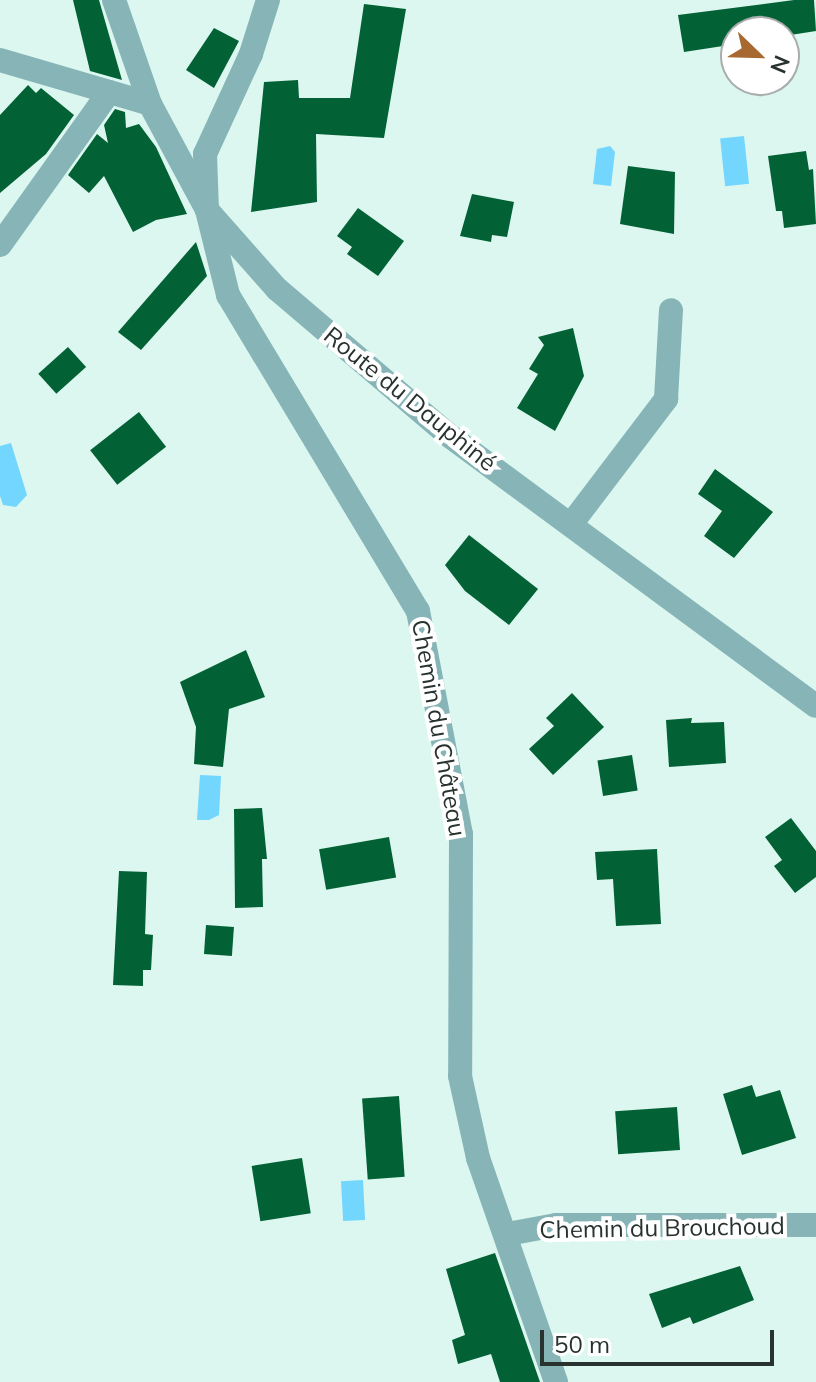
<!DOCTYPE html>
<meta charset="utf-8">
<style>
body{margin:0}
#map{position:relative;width:816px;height:1382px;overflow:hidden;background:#dbf7f0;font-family:Mulish,sans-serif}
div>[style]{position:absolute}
.water>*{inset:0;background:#73d6fe;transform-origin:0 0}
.building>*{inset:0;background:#036235;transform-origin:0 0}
.minor>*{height:24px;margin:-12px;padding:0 12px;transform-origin:12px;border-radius:12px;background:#86b4b7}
span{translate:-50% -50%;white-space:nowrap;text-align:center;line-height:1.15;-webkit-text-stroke:8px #fff;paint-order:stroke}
.street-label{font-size:24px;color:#283330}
.north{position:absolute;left:720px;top:16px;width:80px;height:80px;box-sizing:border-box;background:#fff;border:2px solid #a9adac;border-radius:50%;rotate:113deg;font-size:22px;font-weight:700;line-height:32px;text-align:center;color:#283330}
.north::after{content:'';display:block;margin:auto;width:28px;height:36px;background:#a86831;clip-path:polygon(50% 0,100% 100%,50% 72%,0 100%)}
.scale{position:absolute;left:540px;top:1330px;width:234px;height:36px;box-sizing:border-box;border:4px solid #283330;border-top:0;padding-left:10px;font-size:24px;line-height:28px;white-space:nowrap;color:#283330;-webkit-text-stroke:6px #fff;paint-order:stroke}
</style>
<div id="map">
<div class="water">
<i style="left:744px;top:136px;width:48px;height:24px;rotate:84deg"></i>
<i style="clip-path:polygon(610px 146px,615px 152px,611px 186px,593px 184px,597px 149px)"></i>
<i style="clip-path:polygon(11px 443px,27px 495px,16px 507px,3px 505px,0 496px,0 446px)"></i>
<i style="clip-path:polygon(200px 775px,221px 776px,219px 815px,209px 820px,197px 820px)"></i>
<i style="left:363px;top:1180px;width:40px;height:22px;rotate:87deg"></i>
</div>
<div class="building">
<i style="clip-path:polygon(73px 0,99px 0,122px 80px,90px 71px)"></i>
<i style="clip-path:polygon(794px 0,814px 0,816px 31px,784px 36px,784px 32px,736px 32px,736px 44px,684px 52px,678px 15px)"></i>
<i style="clip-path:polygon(364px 4px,406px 9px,384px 138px,316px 134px,317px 202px,251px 212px,264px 82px,298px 80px,299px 98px,350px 98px)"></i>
<i style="clip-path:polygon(214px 28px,239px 41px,214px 88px,186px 70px)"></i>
<i style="clip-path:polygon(28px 85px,36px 93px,41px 88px,74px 115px,46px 154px,0 193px,0 115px)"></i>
<i style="clip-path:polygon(115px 109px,125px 112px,126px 128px,139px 124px,156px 147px,187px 214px,156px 220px,133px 232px,104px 176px,89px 193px,68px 175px,97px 134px,108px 143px,104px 125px)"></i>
<i style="clip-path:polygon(806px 151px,809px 170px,813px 169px,816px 224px,784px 228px,782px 211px,776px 211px,768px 156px)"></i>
<i style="clip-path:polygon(628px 166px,675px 172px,674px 234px,620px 224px)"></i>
<i style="clip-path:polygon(472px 194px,514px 202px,507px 237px,492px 235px,491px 242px,460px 236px)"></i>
<i style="clip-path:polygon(358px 208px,404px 241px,378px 276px,347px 254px,352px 247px,337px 236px)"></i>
<i style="clip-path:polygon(196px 242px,207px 276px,141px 350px,118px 332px)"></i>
<i style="clip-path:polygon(573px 328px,584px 376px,555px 431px,517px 408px,538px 374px,529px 369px,544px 345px,538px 337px)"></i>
<i style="left:68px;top:347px;width:27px;height:40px;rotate:48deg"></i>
<i style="left:139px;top:412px;width:44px;height:62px;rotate:52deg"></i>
<i style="clip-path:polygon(715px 469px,773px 512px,734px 558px,704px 536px,722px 511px,698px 494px)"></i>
<i style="clip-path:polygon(469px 535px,538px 589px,509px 625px,465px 591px,445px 565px)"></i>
<i style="clip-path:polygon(246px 650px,265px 697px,229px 709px,223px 767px,194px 764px,196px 727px,180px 682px)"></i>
<i style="clip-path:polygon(572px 693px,604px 727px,553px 775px,529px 749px,554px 726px,546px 718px)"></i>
<i style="clip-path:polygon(692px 718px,691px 723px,724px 722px,726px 763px,669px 767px,666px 720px)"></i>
<i style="left:632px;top:755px;width:36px;height:35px;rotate:81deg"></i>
<i style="clip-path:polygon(262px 808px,267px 859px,262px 859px,263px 907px,235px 908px,234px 809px)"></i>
<i style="clip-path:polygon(791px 818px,816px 851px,816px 877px,795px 893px,774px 866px,782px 860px,765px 837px)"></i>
<i style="left:389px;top:837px;width:41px;height:71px;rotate:80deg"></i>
<i style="clip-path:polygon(657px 849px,661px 924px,616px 926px,613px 879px,597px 880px,595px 852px)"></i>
<i style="clip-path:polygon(119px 871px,147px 872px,145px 934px,153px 935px,151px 970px,143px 970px,143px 986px,113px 985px)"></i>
<i style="left:206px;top:925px;width:28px;height:29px;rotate:4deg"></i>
<i style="clip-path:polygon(752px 1085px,756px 1097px,780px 1090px,796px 1138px,742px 1155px,723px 1094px)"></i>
<i style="left:399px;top:1096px;width:81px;height:37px;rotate:86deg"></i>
<i style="left:677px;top:1107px;width:43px;height:62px;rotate:86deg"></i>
<i style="left:302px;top:1158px;width:56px;height:51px;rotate:81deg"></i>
<i style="clip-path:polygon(495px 1253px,540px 1382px,500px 1382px,491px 1354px,458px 1364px,452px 1340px,465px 1335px,446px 1269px)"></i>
<i style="clip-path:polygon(740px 1266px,754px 1300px,693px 1324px,690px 1317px,662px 1328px,649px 1294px)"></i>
</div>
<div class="minor">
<i style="left:114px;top:0;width:110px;rotate:70.9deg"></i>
<i style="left:150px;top:104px;width:120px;rotate:61.7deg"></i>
<i style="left:207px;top:210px;width:106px;rotate:48.5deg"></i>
<i style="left:277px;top:289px;width:228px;rotate:40.4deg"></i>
<i style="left:451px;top:437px;width:453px;rotate:36.4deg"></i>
<i style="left:268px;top:0;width:57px;rotate:107.5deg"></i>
<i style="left:251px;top:54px;width:110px;rotate:114.7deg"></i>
<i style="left:205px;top:154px;width:56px;rotate:88deg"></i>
<i style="left:207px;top:210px;width:88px;rotate:76.1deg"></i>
<i style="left:228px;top:295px;width:369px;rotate:59deg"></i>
<i style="left:418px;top:611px;width:227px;rotate:79.1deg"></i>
<i style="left:461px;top:834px;width:242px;rotate:90.2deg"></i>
<i style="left:460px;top:1076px;width:84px;rotate:77.6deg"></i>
<i style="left:478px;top:1158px;width:237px;rotate:70.8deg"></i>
<i style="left:0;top:60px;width:156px;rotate:16.3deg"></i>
<i style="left:0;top:245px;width:188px;rotate:-54.5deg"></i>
<i style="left:572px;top:523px;width:156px;rotate:-52.8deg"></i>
<i style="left:666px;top:399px;width:89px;rotate:-86.8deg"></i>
<i style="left:508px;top:1234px;width:49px;rotate:-10.6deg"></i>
<i style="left:556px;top:1225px;width:260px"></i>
</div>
<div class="street-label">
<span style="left:410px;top:399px;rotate:39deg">Route du Dauphiné</span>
<span style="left:439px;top:728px;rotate:80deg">Chemin du Château</span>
<span style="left:662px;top:1228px;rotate:-1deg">Chemin du Brouchoud</span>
</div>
<div class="north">N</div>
<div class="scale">50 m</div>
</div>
